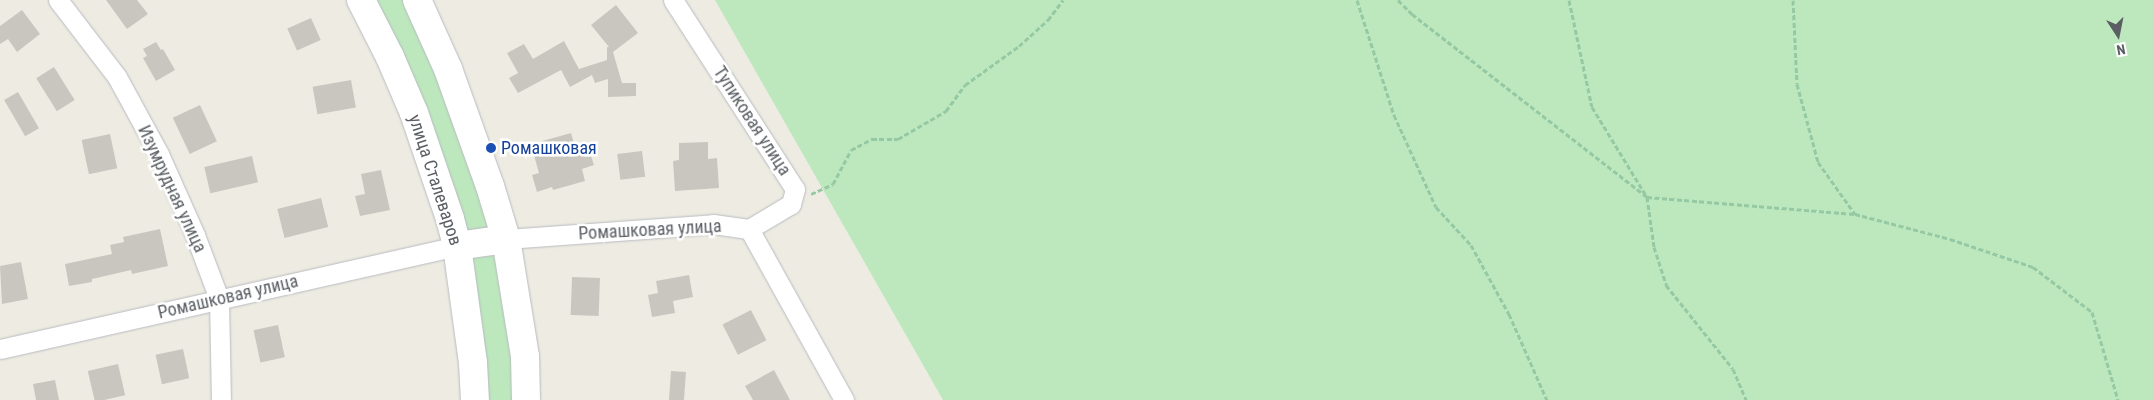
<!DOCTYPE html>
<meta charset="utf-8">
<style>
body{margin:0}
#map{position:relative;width:2153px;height:400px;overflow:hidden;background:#eeece2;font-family:"Roboto Condensed",sans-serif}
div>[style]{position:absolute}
.green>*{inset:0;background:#bde8bd;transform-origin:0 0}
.building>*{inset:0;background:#c9c6bf;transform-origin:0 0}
.path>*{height:3px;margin-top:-1.5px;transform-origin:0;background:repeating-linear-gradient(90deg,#95c9a4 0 5px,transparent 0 7.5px)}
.roads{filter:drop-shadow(0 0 1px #b8bbc0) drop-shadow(0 0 1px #b8bbc0)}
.street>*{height:19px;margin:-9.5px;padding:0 9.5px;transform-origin:9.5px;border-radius:9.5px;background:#fff}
.secondary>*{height:28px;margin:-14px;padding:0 14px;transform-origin:14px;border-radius:14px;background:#fff}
.dots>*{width:14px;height:14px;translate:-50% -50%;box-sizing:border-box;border:2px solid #fff;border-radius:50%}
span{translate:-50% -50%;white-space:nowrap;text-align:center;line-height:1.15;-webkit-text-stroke:5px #fff;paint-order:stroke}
.street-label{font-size:18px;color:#5b5f64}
.transit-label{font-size:18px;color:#164399}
.left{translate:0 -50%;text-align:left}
.north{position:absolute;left:2093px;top:10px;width:50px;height:50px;-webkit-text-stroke:4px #fff;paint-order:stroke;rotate:169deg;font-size:14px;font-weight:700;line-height:20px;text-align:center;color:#5b5f64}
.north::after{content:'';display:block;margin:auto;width:18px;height:22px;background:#5b5f64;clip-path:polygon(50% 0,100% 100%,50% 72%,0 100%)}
</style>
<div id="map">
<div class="green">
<i style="clip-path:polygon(371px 0,409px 0,491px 227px,470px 237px)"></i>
<i style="clip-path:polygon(715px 0,2153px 0,2153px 400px,943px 400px)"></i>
<i style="left:497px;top:252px;width:149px;height:29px;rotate:82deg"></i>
</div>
<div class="building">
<i style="clip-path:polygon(106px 0,137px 0,148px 14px,127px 29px)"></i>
<i style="clip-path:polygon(616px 5px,638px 33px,613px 52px,622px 83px,636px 83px,636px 96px,608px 97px,608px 79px,595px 83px,592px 75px,570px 87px,561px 70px,518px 93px,509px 78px,518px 73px,507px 53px,524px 44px,533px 59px,564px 41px,579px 69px,607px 60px,607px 47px,609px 47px,591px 25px)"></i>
<i style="clip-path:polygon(22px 10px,40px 34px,17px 52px,8px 39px,0 44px,0 26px)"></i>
<i style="left:311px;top:18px;width:24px;height:26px;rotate:66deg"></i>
<i style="clip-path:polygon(156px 42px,161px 50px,163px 49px,175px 70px,156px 81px,143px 58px,147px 56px,143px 49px)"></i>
<i style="left:54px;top:67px;width:39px;height:21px;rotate:58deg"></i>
<i style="left:351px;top:80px;width:28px;height:39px;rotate:80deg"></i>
<i style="left:18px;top:92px;width:42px;height:16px;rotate:60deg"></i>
<i style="left:200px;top:105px;width:40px;height:30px;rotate:65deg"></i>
<i style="clip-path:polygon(571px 133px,576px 151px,588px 147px,594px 165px,582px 169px,585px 181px,553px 190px,552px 187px,537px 192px,532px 175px,539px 173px,533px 152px,541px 149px,539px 142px)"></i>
<i style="left:110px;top:134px;width:35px;height:29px;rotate:78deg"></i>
<i style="clip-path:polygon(708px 142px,708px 159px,717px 158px,719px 188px,675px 191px,673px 161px,679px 160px,679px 143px)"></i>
<i style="left:642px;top:151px;width:26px;height:25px;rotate:83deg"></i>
<i style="left:252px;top:156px;width:27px;height:49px;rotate:77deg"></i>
<i style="clip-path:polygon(381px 170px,390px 210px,360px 216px,355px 196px,365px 194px,361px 174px)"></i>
<i style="left:321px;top:198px;width:30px;height:45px;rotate:76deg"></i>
<i style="clip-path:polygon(160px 229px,168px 266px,132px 274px,131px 270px,92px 279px,92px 282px,69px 286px,65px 264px,112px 254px,110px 245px,124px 242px,123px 237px)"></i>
<i style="clip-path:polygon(21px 262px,28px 299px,2px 304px,0 266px)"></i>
<i style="clip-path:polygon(689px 275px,693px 297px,673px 301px,675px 313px,652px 317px,648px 295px,658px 293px,656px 281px)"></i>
<i style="left:572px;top:277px;width:28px;height:38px;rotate:2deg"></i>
<i style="left:751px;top:310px;width:34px;height:32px;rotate:63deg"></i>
<i style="left:278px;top:325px;width:33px;height:25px;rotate:78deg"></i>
<i style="left:183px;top:349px;width:30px;height:28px;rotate:78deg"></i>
<i style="left:118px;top:364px;width:32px;height:31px;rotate:77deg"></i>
<i style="clip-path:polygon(774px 370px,790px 400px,753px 400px,745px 386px)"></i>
<i style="left:671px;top:371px;width:15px;height:29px;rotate:4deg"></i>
<i style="clip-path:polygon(55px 380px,59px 400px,36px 400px,33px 384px)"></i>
</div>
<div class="path">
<i style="left:1357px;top:0;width:121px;rotate:72.2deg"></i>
<i style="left:1394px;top:115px;width:101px;rotate:65.5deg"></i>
<i style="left:1436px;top:207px;width:52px;rotate:47.4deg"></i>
<i style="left:1471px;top:245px;width:79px;rotate:61.2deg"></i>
<i style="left:1509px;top:314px;width:94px;rotate:66.2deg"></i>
<i style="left:1398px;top:0;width:20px;rotate:45deg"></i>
<i style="left:1412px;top:14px;width:298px;rotate:37.9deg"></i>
<i style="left:1647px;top:197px;width:208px;rotate:4.7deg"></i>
<i style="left:1569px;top:0;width:109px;rotate:77.9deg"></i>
<i style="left:1592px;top:107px;width:105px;rotate:58.6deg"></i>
<i style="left:1647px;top:197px;width:50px;rotate:82deg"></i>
<i style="left:1654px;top:247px;width:40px;rotate:72deg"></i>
<i style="left:1666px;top:285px;width:107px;rotate:51.4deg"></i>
<i style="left:1733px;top:369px;width:34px;rotate:67deg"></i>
<i style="left:1793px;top:0;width:84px;rotate:87.3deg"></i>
<i style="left:1797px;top:84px;width:81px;rotate:74.9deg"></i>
<i style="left:1818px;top:162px;width:64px;rotate:54.6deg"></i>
<i style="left:1855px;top:214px;width:98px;rotate:14.7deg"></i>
<i style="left:1950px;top:239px;width:88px;rotate:18.6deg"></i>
<i style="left:2033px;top:267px;width:74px;rotate:37.3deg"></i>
<i style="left:2092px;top:312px;width:92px;rotate:73.5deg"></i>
<i style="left:811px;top:194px;width:24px;rotate:-24deg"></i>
<i style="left:833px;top:184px;width:38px;rotate:-62deg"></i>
<i style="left:851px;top:150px;width:24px;rotate:-28deg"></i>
<i style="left:872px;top:139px;width:26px"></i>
<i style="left:898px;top:139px;width:56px;rotate:-30.3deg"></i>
<i style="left:946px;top:111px;width:32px;rotate:-54deg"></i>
<i style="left:965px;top:85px;width:67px;rotate:-35.8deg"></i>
<i style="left:1019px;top:46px;width:39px;rotate:-42deg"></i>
<i style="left:1048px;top:20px;width:25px;rotate:-53deg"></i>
</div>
<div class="roads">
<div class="street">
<i style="left:58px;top:0;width:97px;rotate:52.5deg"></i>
<i style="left:117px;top:77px;width:88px;rotate:61.4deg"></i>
<i style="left:159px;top:154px;width:89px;rotate:66deg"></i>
<i style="left:195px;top:235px;width:68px;rotate:69.4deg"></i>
<i style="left:219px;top:299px;width:101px;rotate:88.9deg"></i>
<i style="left:673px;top:0;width:225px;rotate:57.2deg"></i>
<i style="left:795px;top:189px;width:16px;rotate:105deg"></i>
<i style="left:791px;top:204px;width:49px;rotate:149.2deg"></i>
<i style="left:749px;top:229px;width:196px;rotate:60.9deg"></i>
<i style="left:506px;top:239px;width:208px;rotate:-4.1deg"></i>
<i style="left:713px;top:224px;width:36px;rotate:8deg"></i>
<i style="left:0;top:349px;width:468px;rotate:-12.7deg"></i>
</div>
<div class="secondary">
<i style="left:361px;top:0;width:64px;rotate:63deg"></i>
<i style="left:390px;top:57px;width:61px;rotate:66.8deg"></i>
<i style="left:414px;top:113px;width:112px;rotate:71.2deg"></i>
<i style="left:450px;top:219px;width:28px;rotate:75deg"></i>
<i style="left:457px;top:246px;width:118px;rotate:82.2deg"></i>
<i style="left:473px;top:363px;width:37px;rotate:87deg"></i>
<i style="left:417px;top:0;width:76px;rotate:65.8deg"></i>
<i style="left:448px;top:69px;width:124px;rotate:70.3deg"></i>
<i style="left:490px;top:186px;width:55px;rotate:73.2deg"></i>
<i style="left:506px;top:239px;width:119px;rotate:80.8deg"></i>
<i style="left:525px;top:356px;width:44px;rotate:88.7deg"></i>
<i style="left:457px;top:246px;width:49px;rotate:-8.1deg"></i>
</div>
</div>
<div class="dots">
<i style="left:491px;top:148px;background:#1a4fb4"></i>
</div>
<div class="street-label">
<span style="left:752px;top:121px;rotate:57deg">Тупиковая улица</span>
<span style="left:435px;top:180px;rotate:72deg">улица Сталеваров</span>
<span style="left:172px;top:189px;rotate:65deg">Изумрудная улица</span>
<span style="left:650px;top:230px;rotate:-3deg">Ромашковая улица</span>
<span style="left:228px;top:297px;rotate:-13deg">Ромашковая улица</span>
</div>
<div class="transit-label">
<span class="left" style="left:501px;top:148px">Ромашковая</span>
</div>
<div class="north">N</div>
</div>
